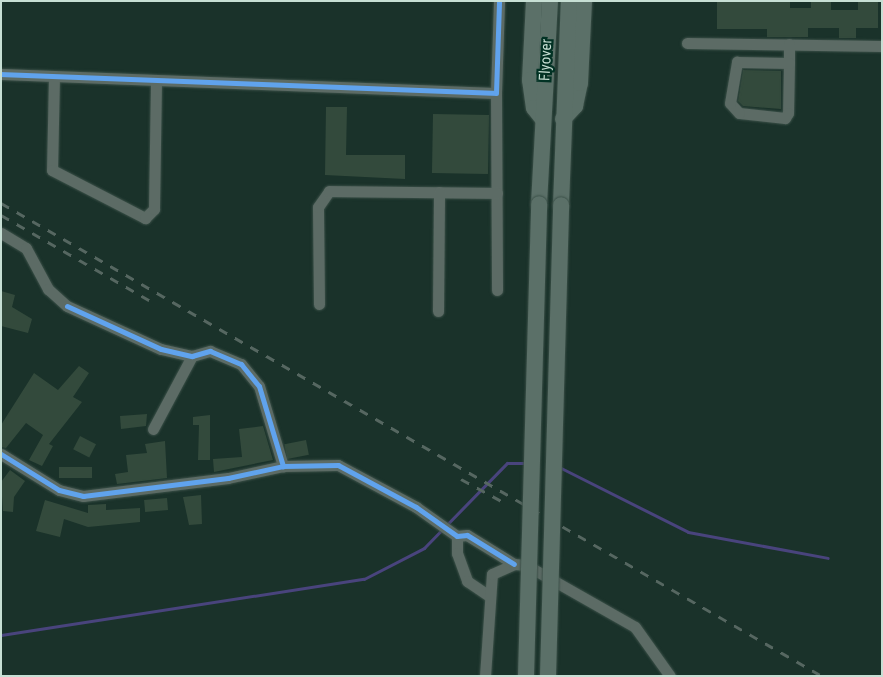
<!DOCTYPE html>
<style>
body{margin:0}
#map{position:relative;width:883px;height:677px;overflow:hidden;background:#1a322a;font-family:"Roboto Condensed",sans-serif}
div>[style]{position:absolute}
.stream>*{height:3px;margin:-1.5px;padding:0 1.5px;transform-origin:1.5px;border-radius:1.5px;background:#49447d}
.building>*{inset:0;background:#334a3c;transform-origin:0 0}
.roads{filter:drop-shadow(0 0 1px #3b5048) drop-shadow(0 0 1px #3b5048)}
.minor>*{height:11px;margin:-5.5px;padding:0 5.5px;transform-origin:5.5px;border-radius:5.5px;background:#5c6b65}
.highway>*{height:16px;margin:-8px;padding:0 8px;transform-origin:8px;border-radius:8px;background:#5b7068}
.rail>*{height:3px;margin-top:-1.5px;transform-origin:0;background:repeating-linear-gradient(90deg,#566761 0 9px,transparent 0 18px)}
.bridges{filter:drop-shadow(0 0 1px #3b5048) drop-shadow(0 0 1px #3b5048)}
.highway-bridge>*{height:16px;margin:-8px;padding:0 8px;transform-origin:8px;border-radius:8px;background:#5b7068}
.cycleway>*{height:5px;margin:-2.5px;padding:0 2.5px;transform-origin:2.5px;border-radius:2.5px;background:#60a3ed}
span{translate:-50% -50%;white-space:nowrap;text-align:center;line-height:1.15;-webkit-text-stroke:4.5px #023224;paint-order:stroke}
.street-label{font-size:15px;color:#c7dfd4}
.frame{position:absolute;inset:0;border:2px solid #c7dfd4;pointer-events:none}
</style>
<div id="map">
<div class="stream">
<i style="left:559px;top:467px;width:144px;rotate:26.7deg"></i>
<i style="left:688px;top:532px;width:142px;rotate:10.5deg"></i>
<i style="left:1px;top:635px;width:367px;rotate:-8.8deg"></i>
<i style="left:364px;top:579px;width:68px;rotate:-27.3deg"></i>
<i style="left:424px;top:548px;width:119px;rotate:-45.7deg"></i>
<i style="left:507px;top:463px;width:19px"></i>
</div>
<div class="building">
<i style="clip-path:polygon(717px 1px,790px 1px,790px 8px,811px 8px,811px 1px,831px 1px,831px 10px,858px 10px,858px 1px,878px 1px,878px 28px,856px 28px,856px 38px,839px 38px,839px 28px,808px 28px,808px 37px,767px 37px,767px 29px,717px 29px)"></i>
<i style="clip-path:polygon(743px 70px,781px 71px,781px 109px,743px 106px,738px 101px)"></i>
<i style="clip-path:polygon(326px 107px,347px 107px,346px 155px,405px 155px,405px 179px,325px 175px)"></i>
<i style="left:433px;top:114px;width:56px;height:59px;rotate:1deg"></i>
<i style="clip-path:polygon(1px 291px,15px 295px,12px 307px,32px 319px,28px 333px,1px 326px)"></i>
<i style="clip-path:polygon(79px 366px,89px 373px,73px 397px,82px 402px,49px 444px,53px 446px,42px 466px,29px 460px,43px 435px,26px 423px,6px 448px,1px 447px,1px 425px,34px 373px,58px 390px)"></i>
<i style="clip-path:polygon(147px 414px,146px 426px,121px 429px,120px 416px)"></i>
<i style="clip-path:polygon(210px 415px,210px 460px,198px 460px,199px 425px,193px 425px,193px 417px)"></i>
<i style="clip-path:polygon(263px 426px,273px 460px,214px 472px,213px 459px,242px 457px,239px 429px)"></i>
<i style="left:80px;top:436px;width:18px;height:15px;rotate:27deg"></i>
<i style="left:306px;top:440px;width:15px;height:22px;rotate:79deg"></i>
<i style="clip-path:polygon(165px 441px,167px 478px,117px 484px,115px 474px,128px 472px,126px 455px,147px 453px,145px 444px)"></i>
<i style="left:92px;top:467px;width:11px;height:33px;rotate:90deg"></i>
<i style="clip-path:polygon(10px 470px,25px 481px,14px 497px,13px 512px,3px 511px,1px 482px)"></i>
<i style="clip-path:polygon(201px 495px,202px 524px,189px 525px,183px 497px)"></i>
<i style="left:167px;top:498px;width:12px;height:23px;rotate:85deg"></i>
<i style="clip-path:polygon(45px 500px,88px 513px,88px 505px,106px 504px,106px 510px,140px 508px,140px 522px,88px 527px,64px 519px,60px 537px,36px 531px)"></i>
</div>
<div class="roads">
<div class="minor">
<i style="left:687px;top:43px;width:195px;rotate:0.9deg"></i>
<i style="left:789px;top:44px;width:19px;rotate:90deg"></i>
<i style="left:789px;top:63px;width:50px;rotate:91.1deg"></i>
<i style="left:788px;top:113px;width:6px;rotate:121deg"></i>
<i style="left:785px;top:118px;width:46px;rotate:-173.8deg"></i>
<i style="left:739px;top:113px;width:13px;rotate:-132deg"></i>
<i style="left:730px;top:103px;width:42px;rotate:-80.3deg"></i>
<i style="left:737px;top:62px;width:52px;rotate:1.1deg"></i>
<i style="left:1px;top:74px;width:495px;rotate:2.2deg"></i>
<i style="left:496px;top:93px;width:92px;rotate:-88.1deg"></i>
<i style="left:54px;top:76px;width:94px;rotate:91.2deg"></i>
<i style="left:52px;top:170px;width:105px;rotate:27.3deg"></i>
<i style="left:145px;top:218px;width:13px;rotate:-45deg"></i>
<i style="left:154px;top:209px;width:129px;rotate:-89.1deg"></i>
<i style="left:496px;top:93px;width:197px;rotate:89.7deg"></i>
<i style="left:1px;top:233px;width:29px;rotate:31deg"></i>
<i style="left:26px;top:248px;width:47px;rotate:61.8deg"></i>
<i style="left:48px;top:289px;width:25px;rotate:42deg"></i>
<i style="left:67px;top:306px;width:103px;rotate:24.6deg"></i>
<i style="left:161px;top:349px;width:32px;rotate:13deg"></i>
<i style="left:192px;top:356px;width:19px;rotate:-16deg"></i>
<i style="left:210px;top:351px;width:34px;rotate:23deg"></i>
<i style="left:241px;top:364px;width:28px;rotate:51deg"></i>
<i style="left:259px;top:386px;width:84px;rotate:73.3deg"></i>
<i style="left:319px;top:304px;width:97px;rotate:-90.6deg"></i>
<i style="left:318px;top:207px;width:19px;rotate:-55deg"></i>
<i style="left:329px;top:191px;width:168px;rotate:0.7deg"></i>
<i style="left:438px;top:311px;width:119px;rotate:-89.5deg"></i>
<i style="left:153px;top:429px;width:83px;rotate:-61.9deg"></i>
<i style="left:1px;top:454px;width:68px;rotate:31.8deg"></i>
<i style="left:59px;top:490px;width:25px;rotate:14deg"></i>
<i style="left:83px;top:496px;width:146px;rotate:-7.1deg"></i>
<i style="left:228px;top:478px;width:56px;rotate:-12.3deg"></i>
<i style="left:283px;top:466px;width:55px;rotate:-1deg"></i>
<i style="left:338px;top:465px;width:89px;rotate:28.3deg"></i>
<i style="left:416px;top:507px;width:50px;rotate:35.3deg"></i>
<i style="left:457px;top:536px;width:10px;rotate:-6deg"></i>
<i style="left:467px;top:535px;width:55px;rotate:31.7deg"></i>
<i style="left:457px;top:536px;width:17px;rotate:90deg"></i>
<i style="left:457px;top:553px;width:30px;rotate:70deg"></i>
<i style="left:467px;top:581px;width:27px;rotate:34deg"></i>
<i style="left:485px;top:676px;width:102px;rotate:-86.1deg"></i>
<i style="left:492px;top:574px;width:24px;rotate:-24deg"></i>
<i style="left:514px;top:564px;width:12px;rotate:5deg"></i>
<i style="left:526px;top:565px;width:125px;rotate:29.6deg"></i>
<i style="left:635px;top:627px;width:60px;rotate:54.5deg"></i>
</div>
<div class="highway">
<i style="left:534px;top:1px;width:79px;rotate:92.9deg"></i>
<i style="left:530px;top:80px;width:28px;rotate:82deg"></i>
<i style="left:534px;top:108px;width:13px;rotate:51deg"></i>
<i style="left:563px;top:119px;width:18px;rotate:-47deg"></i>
<i style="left:575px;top:106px;width:24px;rotate:-78deg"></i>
<i style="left:580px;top:83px;width:82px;rotate:-87.2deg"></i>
<i style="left:539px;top:204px;width:203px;rotate:-86.9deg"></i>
<i style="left:561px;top:205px;width:204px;rotate:-87.8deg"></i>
</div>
</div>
<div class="rail">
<i style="left:1px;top:203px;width:948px;rotate:29.95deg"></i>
<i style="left:1px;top:215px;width:171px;rotate:29.9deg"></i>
<i style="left:461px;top:479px;width:52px;rotate:28.5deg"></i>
</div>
<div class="bridges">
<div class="highway-bridge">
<i style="left:526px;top:676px;width:472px;rotate:-88.4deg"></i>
<i style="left:548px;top:676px;width:471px;rotate:-88.4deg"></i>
</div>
</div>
<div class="cycleway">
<i style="left:1px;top:74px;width:495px;rotate:2.2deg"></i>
<i style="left:496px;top:93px;width:92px;rotate:-88.1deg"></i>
<i style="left:67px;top:306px;width:103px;rotate:24.6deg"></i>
<i style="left:161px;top:349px;width:32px;rotate:13deg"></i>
<i style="left:192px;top:356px;width:19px;rotate:-16deg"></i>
<i style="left:210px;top:351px;width:34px;rotate:23deg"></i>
<i style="left:241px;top:364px;width:28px;rotate:51deg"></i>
<i style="left:259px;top:386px;width:84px;rotate:73.3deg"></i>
<i style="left:1px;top:454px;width:68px;rotate:31.8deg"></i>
<i style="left:59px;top:490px;width:25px;rotate:14deg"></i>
<i style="left:83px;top:496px;width:146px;rotate:-7.1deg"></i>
<i style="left:228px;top:478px;width:56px;rotate:-12.3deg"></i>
<i style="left:283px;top:466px;width:55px;rotate:-1deg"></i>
<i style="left:338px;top:465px;width:89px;rotate:28.3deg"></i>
<i style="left:416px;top:507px;width:50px;rotate:35.3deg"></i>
<i style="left:457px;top:536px;width:10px;rotate:-6deg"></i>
<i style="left:467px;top:535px;width:55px;rotate:31.7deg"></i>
</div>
<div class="street-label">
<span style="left:546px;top:60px;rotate:-87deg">Flyover</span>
</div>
<div class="frame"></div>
</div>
